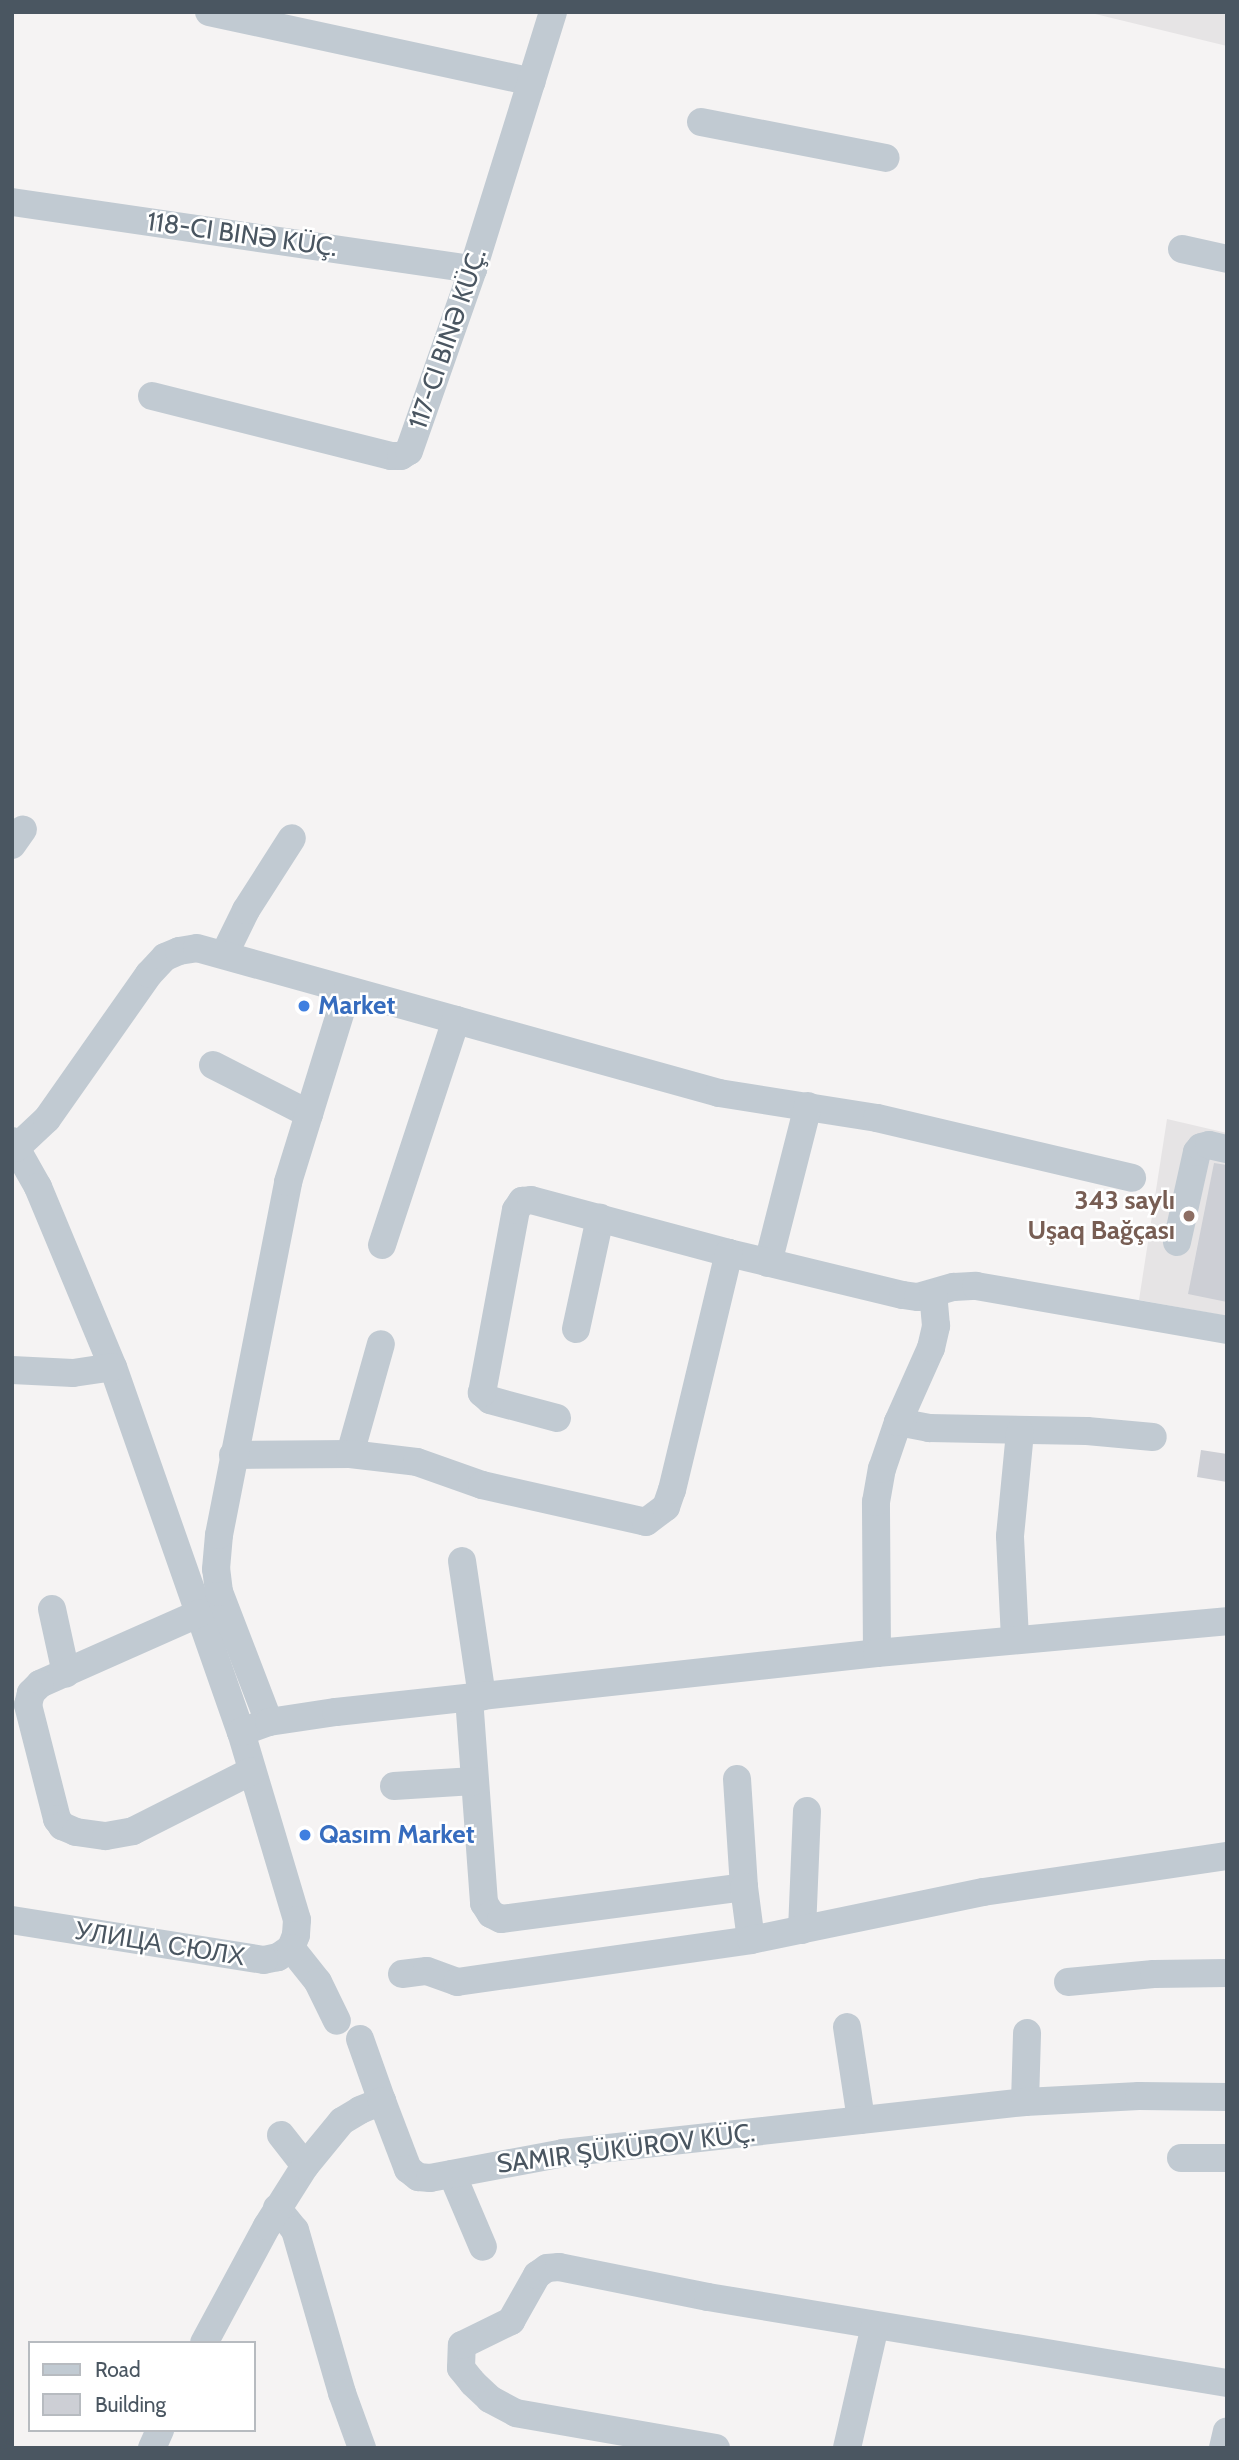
<!DOCTYPE html>
<meta charset="utf-8">
<style>
body{margin:0}
#map{position:relative;width:1239px;height:2460px;overflow:hidden;background:#f5f3f3;font-family:Cabin,sans-serif}
div>[style]{position:absolute}
.education>*{inset:0;background:#e6e4e5}
.building>*{inset:0;background:#cdcfd5}
.minor>*{height:28px;margin:-14px;padding:0 14px;transform-origin:14px;border-radius:14px;background:#c1cad2}
.dots>*{width:19px;height:19px;translate:-50% -50%;box-sizing:border-box;border:4px solid #fff;border-radius:50%}
span{translate:-50% -50%;white-space:nowrap;text-align:center;line-height:1.15;-webkit-text-stroke:5px #fff;paint-order:stroke}
.street-label{font-size:26px;color:#4a5661}
.shop-label{font-size:26px;color:#366cbe;font-weight:700}
.left{translate:0 -50%;text-align:left}
.education-label{font-size:26px;color:#785e54;font-weight:700}
.right{translate:-100% -50%;text-align:right}
.frame{position:absolute;inset:0;border:14px solid #4a5661;pointer-events:none}
.legend{position:absolute;left:28px;top:2341px;width:228px;height:91px;box-sizing:border-box;background:#fff;border:2px solid #b7bbc0;margin:0;padding:9px 12px;list-style:none;font-size:21px;color:#4a5661}
.legend li{display:flex;align-items:center;gap:14px;height:35px}
.legend b{width:35px;border:2px solid #b7bbc0}
</style>
<div id="map">
<div class="education">
<i style="clip-path:polygon(1087px 12px,1227px 12px,1227px 46px)"></i>
<i style="clip-path:polygon(1167px 1119px,1227px 1133px,1227px 1316px,1139px 1300px)"></i>
</div>
<div class="building">
<i style="clip-path:polygon(1214px 1163px,1227px 1165px,1227px 1302px,1188px 1294px)"></i>
<i style="clip-path:polygon(1201px 1450px,1227px 1454px,1227px 1482px,1197px 1477px)"></i>
</div>
<div class="minor">
<i style="left:209px;top:12px;width:330px;rotate:12.2deg"></i>
<i style="left:701px;top:122px;width:188px;rotate:11deg"></i>
<i style="left:12px;top:202px;width:466px;rotate:8.3deg"></i>
<i style="left:1182px;top:249px;width:46px;rotate:12.5deg"></i>
<i style="left:152px;top:396px;width:246px;rotate:14.1deg"></i>
<i style="left:391px;top:456px;width:10px"></i>
<i style="left:401px;top:456px;width:9px;rotate:-32deg"></i>
<i style="left:409px;top:451px;width:193px;rotate:-70.6deg"></i>
<i style="left:473px;top:269px;width:269px;rotate:-72.7deg"></i>
<i style="left:12px;top:845px;width:19px;rotate:-55deg"></i>
<i style="left:224px;top:955px;width:50px;rotate:-63.9deg"></i>
<i style="left:246px;top:910px;width:85px;rotate:-57.4deg"></i>
<i style="left:213px;top:1065px;width:108px;rotate:27deg"></i>
<i style="left:12px;top:1141px;width:53px;rotate:60.5deg"></i>
<i style="left:38px;top:1187px;width:195px;rotate:67.4deg"></i>
<i style="left:113px;top:1367px;width:387px;rotate:70.7deg"></i>
<i style="left:241px;top:1732px;width:196px;rotate:73.4deg"></i>
<i style="left:297px;top:1920px;width:15px;rotate:94deg"></i>
<i style="left:296px;top:1935px;width:14px;rotate:111deg"></i>
<i style="left:291px;top:1948px;width:16px;rotate:145deg"></i>
<i style="left:278px;top:1957px;width:14px;rotate:168deg"></i>
<i style="left:264px;top:1960px;width:255px;rotate:-171deg"></i>
<i style="left:16px;top:1148px;width:42px;rotate:-43.1deg"></i>
<i style="left:47px;top:1119px;width:177px;rotate:-54.9deg"></i>
<i style="left:149px;top:974px;width:23px;rotate:-47deg"></i>
<i style="left:165px;top:957px;width:15px;rotate:-23deg"></i>
<i style="left:179px;top:951px;width:18px;rotate:-9deg"></i>
<i style="left:197px;top:948px;width:542px;rotate:15.52deg"></i>
<i style="left:719px;top:1093px;width:160px;rotate:9deg"></i>
<i style="left:877px;top:1118px;width:262px;rotate:13.2deg"></i>
<i style="left:1177px;top:1242px;width:92px;rotate:-77.5deg"></i>
<i style="left:1197px;top:1152px;width:6px;rotate:-51deg"></i>
<i style="left:1201px;top:1147px;width:8px;rotate:-14deg"></i>
<i style="left:1209px;top:1145px;width:18px;rotate:13deg"></i>
<i style="left:382px;top:1245px;width:237px;rotate:-71.8deg"></i>
<i style="left:768px;top:1263px;width:162px;rotate:-75.7deg"></i>
<i style="left:576px;top:1329px;width:114px;rotate:-77.8deg"></i>
<i style="left:12px;top:1370px;width:61px;rotate:2.8deg"></i>
<i style="left:73px;top:1373px;width:40px;rotate:-8.5deg"></i>
<i style="left:557px;top:1418px;width:69px;rotate:-165deg"></i>
<i style="left:490px;top:1400px;width:11px;rotate:-139deg"></i>
<i style="left:482px;top:1393px;width:186px;rotate:-79.5deg"></i>
<i style="left:516px;top:1210px;width:11px;rotate:-56deg"></i>
<i style="left:522px;top:1201px;width:9px;rotate:-6deg"></i>
<i style="left:531px;top:1200px;width:205px;rotate:15deg"></i>
<i style="left:729px;top:1253px;width:179px;rotate:13.6deg"></i>
<i style="left:903px;top:1295px;width:15px;rotate:8deg"></i>
<i style="left:918px;top:1297px;width:37px;rotate:-16deg"></i>
<i style="left:954px;top:1287px;width:22px;rotate:-3deg"></i>
<i style="left:976px;top:1286px;width:255px;rotate:9.9deg"></i>
<i style="left:898px;top:1422px;width:32px;rotate:11deg"></i>
<i style="left:929px;top:1428px;width:158px;rotate:1.1deg"></i>
<i style="left:1087px;top:1431px;width:66px;rotate:5.2deg"></i>
<i style="left:350px;top:1454px;width:114px;rotate:-74.3deg"></i>
<i style="left:233px;top:1455px;width:117px;rotate:-0.5deg"></i>
<i style="left:350px;top:1454px;width:67px;rotate:6.8deg"></i>
<i style="left:417px;top:1462px;width:69px;rotate:19.5deg"></i>
<i style="left:482px;top:1485px;width:168px;rotate:12.7deg"></i>
<i style="left:646px;top:1522px;width:25px;rotate:-37deg"></i>
<i style="left:666px;top:1507px;width:18px;rotate:-71deg"></i>
<i style="left:672px;top:1490px;width:244px;rotate:-76.5deg"></i>
<i style="left:462px;top:1561px;width:137px;rotate:81.6deg"></i>
<i style="left:52px;top:1609px;width:66px;rotate:77.7deg"></i>
<i style="left:200px;top:1613px;width:175px;rotate:156.1deg"></i>
<i style="left:40px;top:1684px;width:13px;rotate:135deg"></i>
<i style="left:31px;top:1693px;width:12px;rotate:104deg"></i>
<i style="left:28px;top:1705px;width:118px;rotate:75.7deg"></i>
<i style="left:57px;top:1819px;width:9px;rotate:54deg"></i>
<i style="left:62px;top:1826px;width:15px;rotate:23deg"></i>
<i style="left:76px;top:1832px;width:30px;rotate:8deg"></i>
<i style="left:106px;top:1836px;width:27px;rotate:-10deg"></i>
<i style="left:133px;top:1831px;width:133px;rotate:-26.8deg"></i>
<i style="left:1015px;top:1639px;width:103px;rotate:-92.8deg"></i>
<i style="left:1010px;top:1536px;width:104px;rotate:-84.5deg"></i>
<i style="left:877px;top:1653px;width:151px;rotate:-90.4deg"></i>
<i style="left:876px;top:1502px;width:34px;rotate:-80deg"></i>
<i style="left:882px;top:1469px;width:50px;rotate:-71.2deg"></i>
<i style="left:898px;top:1422px;width:81px;rotate:-66deg"></i>
<i style="left:931px;top:1348px;width:23px;rotate:-77deg"></i>
<i style="left:936px;top:1326px;width:32px;rotate:-95deg"></i>
<i style="left:469px;top:1698px;width:206px;rotate:85.8deg"></i>
<i style="left:484px;top:1903px;width:13px;rotate:58deg"></i>
<i style="left:491px;top:1914px;width:11px;rotate:27deg"></i>
<i style="left:501px;top:1919px;width:245px;rotate:-7.5deg"></i>
<i style="left:269px;top:1722px;width:139px;rotate:-111deg"></i>
<i style="left:219px;top:1592px;width:23px;rotate:-97deg"></i>
<i style="left:216px;top:1569px;width:34px;rotate:-85deg"></i>
<i style="left:219px;top:1535px;width:360px;rotate:-78.9deg"></i>
<i style="left:288px;top:1182px;width:200px;rotate:-72.8deg"></i>
<i style="left:241px;top:1732px;width:30px;rotate:-20deg"></i>
<i style="left:269px;top:1722px;width:68px;rotate:-8.5deg"></i>
<i style="left:336px;top:1712px;width:544px;rotate:-6.22deg"></i>
<i style="left:877px;top:1653px;width:351px;rotate:-5.2deg"></i>
<i style="left:737px;top:1779px;width:108px;rotate:86.3deg"></i>
<i style="left:744px;top:1887px;width:53px;rotate:82.5deg"></i>
<i style="left:394px;top:1786px;width:80px;rotate:-3.6deg"></i>
<i style="left:802px;top:1930px;width:119px;rotate:-87.6deg"></i>
<i style="left:291px;top:1948px;width:43px;rotate:51.5deg"></i>
<i style="left:318px;top:1982px;width:43px;rotate:64deg"></i>
<i style="left:402px;top:1974px;width:25px;rotate:-7deg"></i>
<i style="left:427px;top:1971px;width:32px;rotate:20deg"></i>
<i style="left:457px;top:1982px;width:297px;rotate:-8.1deg"></i>
<i style="left:751px;top:1940px;width:237px;rotate:-11.7deg"></i>
<i style="left:983px;top:1892px;width:247px;rotate:-8.4deg"></i>
<i style="left:1068px;top:1982px;width:86px;rotate:-5.3deg"></i>
<i style="left:1154px;top:1974px;width:73px;rotate:-0.8deg"></i>
<i style="left:847px;top:2027px;width:94px;rotate:81.4deg"></i>
<i style="left:360px;top:2039px;width:66px;rotate:70.5deg"></i>
<i style="left:1025px;top:2102px;width:69px;rotate:-88.3deg"></i>
<i style="left:281px;top:2135px;width:39px;rotate:52deg"></i>
<i style="left:1181px;top:2158px;width:46px"></i>
<i style="left:452px;top:2174px;width:79px;rotate:67deg"></i>
<i style="left:277px;top:2208px;width:28px;rotate:51deg"></i>
<i style="left:295px;top:2230px;width:170px;rotate:73.9deg"></i>
<i style="left:342px;top:2393px;width:59px;rotate:70deg"></i>
<i style="left:204px;top:2343px;width:133px;rotate:-61.7deg"></i>
<i style="left:267px;top:2226px;width:71px;rotate:-57.7deg"></i>
<i style="left:305px;top:2166px;width:58px;rotate:-50.6deg"></i>
<i style="left:342px;top:2121px;width:21px;rotate:-31deg"></i>
<i style="left:360px;top:2110px;width:24px;rotate:-22deg"></i>
<i style="left:382px;top:2101px;width:73px;rotate:69.1deg"></i>
<i style="left:408px;top:2169px;width:13px;rotate:39deg"></i>
<i style="left:418px;top:2177px;width:12px;rotate:5deg"></i>
<i style="left:430px;top:2178px;width:135px;rotate:-10.6deg"></i>
<i style="left:563px;top:2153px;width:465px;rotate:-6.3deg"></i>
<i style="left:1025px;top:2102px;width:114px;rotate:-3deg"></i>
<i style="left:1139px;top:2096px;width:88px;rotate:0.7deg"></i>
<i style="left:152px;top:2448px;width:20px;rotate:-66deg"></i>
<i style="left:716px;top:2448px;width:203px;rotate:-170.1deg"></i>
<i style="left:516px;top:2413px;width:30px;rotate:-152deg"></i>
<i style="left:490px;top:2399px;width:23px;rotate:-137deg"></i>
<i style="left:473px;top:2383px;width:19px;rotate:-129deg"></i>
<i style="left:461px;top:2368px;width:23px;rotate:-88deg"></i>
<i style="left:462px;top:2345px;width:55px;rotate:-26.1deg"></i>
<i style="left:511px;top:2321px;width:53px;rotate:-60.5deg"></i>
<i style="left:537px;top:2275px;width:12px;rotate:-35deg"></i>
<i style="left:547px;top:2268px;width:12px;rotate:-5deg"></i>
<i style="left:559px;top:2267px;width:152px;rotate:11.4deg"></i>
<i style="left:708px;top:2297px;width:526px;rotate:9.41deg"></i>
<i style="left:847px;top:2448px;width:125px;rotate:-77.1deg"></i>
<i style="left:1223px;top:2448px;width:17px;rotate:-77deg"></i>
</div>
<div class="dots">
<i style="left:304px;top:1006px;background:#3f7fe0"></i>
<i style="left:1189px;top:1216px;background:#8d6e63"></i>
<i style="left:305px;top:1835px;background:#3f7fe0"></i>
</div>
<div class="street-label">
<span style="left:242px;top:235px;rotate:8deg">118-CI BINƏ KÜÇ.</span>
<span style="left:448px;top:339px;rotate:-71deg">117-CI BINƏ KÜÇ.</span>
<span style="left:160px;top:1944px;rotate:9deg">УЛИЦА СЮЛХ</span>
<span style="left:626px;top:2149px;rotate:-7deg">SAMIR ŞÜKÜROV KÜÇ.</span>
</div>
<div class="shop-label">
<span class="left" style="left:318px;top:1006px">Market</span>
<span class="left" style="left:319px;top:1835px">Qasım Market</span>
</div>
<div class="education-label">
<span class="right" style="left:1175px;top:1216px">343 saylı<br>Uşaq Bağçası</span>
</div>
<div class="frame"></div>
<ul class="legend">
<li><b style="height:9px;background:#c1cad2"></b>Road</li>
<li><b style="height:19px;background:#cdcfd5"></b>Building</li>
</ul>
</div>
